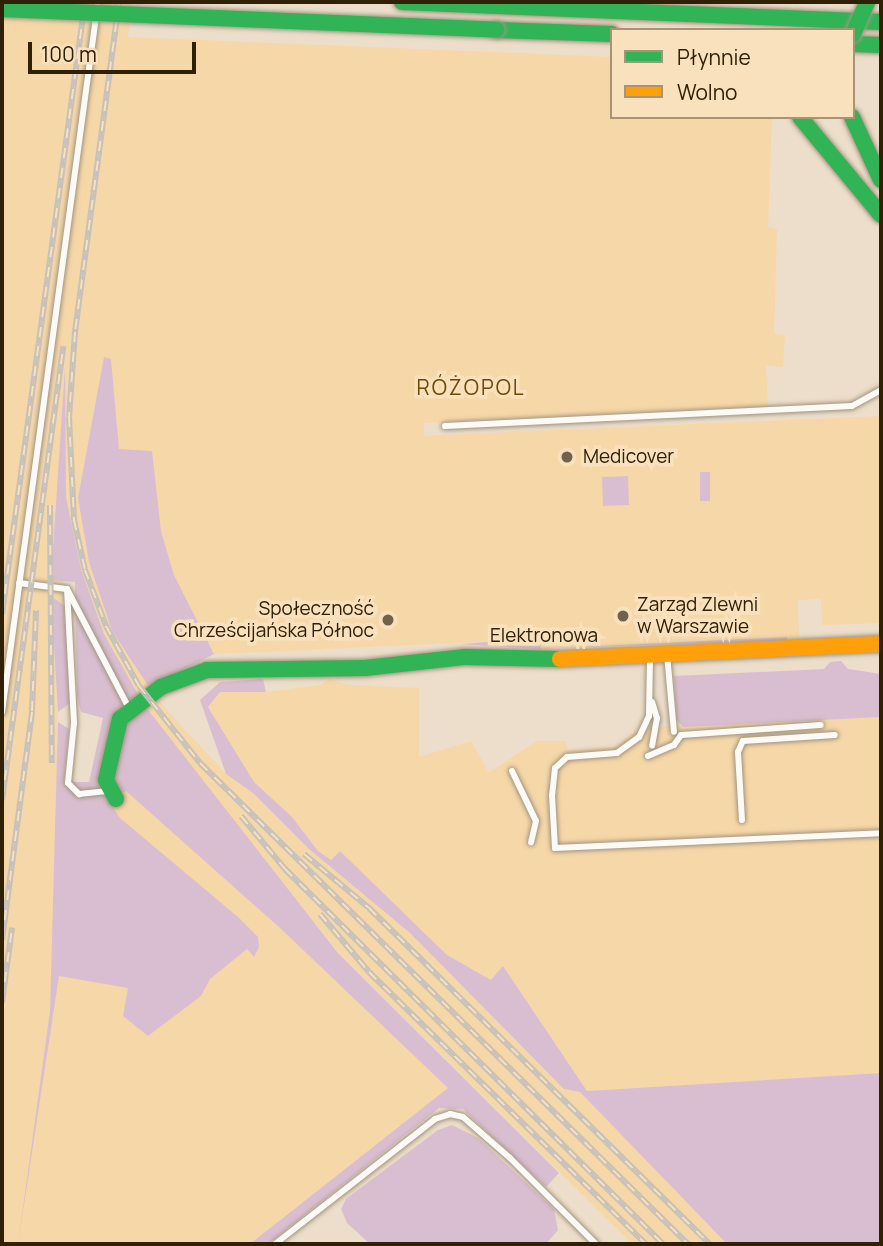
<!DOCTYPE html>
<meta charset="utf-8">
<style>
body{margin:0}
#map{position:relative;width:883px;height:1246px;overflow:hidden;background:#ecdeca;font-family:Manrope,sans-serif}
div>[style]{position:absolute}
.built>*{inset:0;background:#f6d7a8}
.green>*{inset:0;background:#d9bed1;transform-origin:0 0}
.roads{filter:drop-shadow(0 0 2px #a2947f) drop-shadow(0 0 2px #a2947f)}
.lane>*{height:6px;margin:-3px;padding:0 3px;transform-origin:3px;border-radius:3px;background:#fcfaf7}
.fast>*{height:16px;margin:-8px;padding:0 8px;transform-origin:8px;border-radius:8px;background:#30b455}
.slow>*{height:16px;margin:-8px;padding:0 8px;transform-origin:8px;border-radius:8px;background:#ff9f0a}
.rail>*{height:6px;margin-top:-3px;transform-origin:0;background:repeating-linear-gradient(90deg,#f9e1bd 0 10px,#c6c1bb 0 20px);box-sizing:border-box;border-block:2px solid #c6c1bb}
.bridges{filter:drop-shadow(0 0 2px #999b82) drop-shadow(0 0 2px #999b82)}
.fast-bridge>*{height:16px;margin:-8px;padding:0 8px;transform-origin:8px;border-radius:8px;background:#30b455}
.dots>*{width:19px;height:19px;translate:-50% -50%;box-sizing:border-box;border:4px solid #f9e1bd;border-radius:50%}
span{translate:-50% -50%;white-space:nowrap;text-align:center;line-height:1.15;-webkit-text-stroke:7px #f9e1bd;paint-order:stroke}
.poi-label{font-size:19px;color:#2f2006}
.left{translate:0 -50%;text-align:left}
.right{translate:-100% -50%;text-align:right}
.street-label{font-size:19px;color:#2f2006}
.neighbourhood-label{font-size:21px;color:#6d4901;letter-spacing:2px}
.frame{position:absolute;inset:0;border:4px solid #2f2006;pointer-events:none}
.legend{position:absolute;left:610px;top:28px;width:245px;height:91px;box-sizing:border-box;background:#f9e1bd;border:2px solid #a89474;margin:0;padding:9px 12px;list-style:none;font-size:21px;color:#2f2006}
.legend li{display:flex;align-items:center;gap:14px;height:35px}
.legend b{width:35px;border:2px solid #a89474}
.scale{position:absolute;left:28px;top:42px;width:168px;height:32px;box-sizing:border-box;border:4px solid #2f2006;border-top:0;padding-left:9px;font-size:21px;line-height:24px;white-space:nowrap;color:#2f2006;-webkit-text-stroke:5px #f9e1bd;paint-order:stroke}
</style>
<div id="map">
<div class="built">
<i style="clip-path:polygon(2px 2px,132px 2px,128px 37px,612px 57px,612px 117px,772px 117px,768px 227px,777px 229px,774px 334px,785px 335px,783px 367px,766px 366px,768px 407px,424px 423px,424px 436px,881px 416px,881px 623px,822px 625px,821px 599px,798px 600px,799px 637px,541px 649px,540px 639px,214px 654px,174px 575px,161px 531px,152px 452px,119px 450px,111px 360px,105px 358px,78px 498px,112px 631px,162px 705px,226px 774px,253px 793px,309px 849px,410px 933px,564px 1089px,580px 1092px,727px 1244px,632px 1244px,339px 953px,146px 710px,100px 635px,77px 569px,63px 581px,57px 639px,58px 803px,109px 806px,126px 790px,280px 928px,448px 1088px,250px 1244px,2px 1244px)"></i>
<i style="clip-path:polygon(329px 679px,347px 685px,419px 688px,419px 757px,471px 741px,489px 773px,537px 741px,566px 741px,567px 750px,615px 747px,639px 728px,881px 717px,881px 1073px,587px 1091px,503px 966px,491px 980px,447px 955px,340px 851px,331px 860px,318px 851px,292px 817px,254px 782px,208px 707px,220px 692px,266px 692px,320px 685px)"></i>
</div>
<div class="green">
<i style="clip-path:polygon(104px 357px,111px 359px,119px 449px,152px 451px,161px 531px,174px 575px,214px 654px,149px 687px,112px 631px,89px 562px,78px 498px)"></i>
<i style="clip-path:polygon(65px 367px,66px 497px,81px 569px,104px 634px,139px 696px,132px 701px,101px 789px,120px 818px,238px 917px,258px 937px,259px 947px,254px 957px,247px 949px,210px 979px,201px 996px,148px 1036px,123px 1016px,128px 988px,59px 976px,18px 1244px,50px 1011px,58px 722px,69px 729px,64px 782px,89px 782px,103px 718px,81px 712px,77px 696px,75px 582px,51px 580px)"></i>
<i style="left:700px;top:472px;width:10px;height:29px"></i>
<i style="left:628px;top:476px;width:29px;height:26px;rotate:88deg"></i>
<i style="clip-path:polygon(51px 596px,66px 607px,70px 703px,58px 712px)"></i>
<i style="clip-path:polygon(510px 635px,540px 639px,541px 649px,461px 644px,500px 641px,500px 637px)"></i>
<i style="clip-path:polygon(787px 637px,787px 640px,561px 648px)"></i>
<i style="clip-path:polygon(841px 661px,848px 669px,881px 674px,881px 717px,683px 727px,676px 719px,674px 676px,824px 669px,830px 662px)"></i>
<i style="clip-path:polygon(263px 679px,266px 692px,220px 692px,208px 707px,254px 782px,292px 817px,318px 851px,331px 860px,340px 851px,447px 955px,491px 980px,503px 966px,587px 1091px,881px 1073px,881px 1244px,727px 1244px,580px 1092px,564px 1089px,410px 933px,309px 849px,253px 793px,226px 774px,200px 700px,220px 682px)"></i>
<i style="clip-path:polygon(145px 706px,338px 953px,559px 1173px,546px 1187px,463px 1109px,439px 1108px,268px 1244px,250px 1244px,448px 1088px,280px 928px,126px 791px,119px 796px,111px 784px,120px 732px)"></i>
<i style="clip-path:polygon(452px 1125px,478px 1138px,554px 1209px,558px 1230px,546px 1244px,370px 1244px,347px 1223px,341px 1209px,346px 1199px,438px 1130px)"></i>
</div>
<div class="roads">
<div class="lane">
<i style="left:445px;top:426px;width:407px;rotate:-2.8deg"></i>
<i style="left:852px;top:406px;width:33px;rotate:-29deg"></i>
<i style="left:19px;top:583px;width:48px;rotate:7.1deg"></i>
<i style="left:67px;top:589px;width:134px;rotate:87deg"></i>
<i style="left:74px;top:723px;width:60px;rotate:95.7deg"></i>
<i style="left:68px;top:783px;width:16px;rotate:45deg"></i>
<i style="left:79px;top:794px;width:30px;rotate:-6deg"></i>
<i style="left:68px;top:591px;width:132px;rotate:62.5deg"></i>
<i style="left:667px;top:654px;width:78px;rotate:84.9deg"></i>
<i style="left:650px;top:658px;width:58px;rotate:91deg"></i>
<i style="left:649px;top:716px;width:23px;rotate:115deg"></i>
<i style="left:639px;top:737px;width:27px;rotate:144deg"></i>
<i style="left:617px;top:753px;width:50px;rotate:175.4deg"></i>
<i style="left:567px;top:757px;width:16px;rotate:137deg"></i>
<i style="left:555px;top:768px;width:27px;rotate:96deg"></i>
<i style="left:552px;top:795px;width:53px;rotate:86.8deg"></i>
<i style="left:555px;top:848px;width:326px;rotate:-2.6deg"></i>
<i style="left:652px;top:702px;width:17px;rotate:73deg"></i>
<i style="left:657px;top:718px;width:28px;rotate:100deg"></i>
<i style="left:2px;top:712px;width:716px;rotate:-82.3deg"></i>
<i style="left:648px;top:756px;width:28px;rotate:-23deg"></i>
<i style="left:674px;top:745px;width:12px;rotate:-55deg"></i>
<i style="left:681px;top:735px;width:140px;rotate:-4.1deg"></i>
<i style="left:512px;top:771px;width:55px;rotate:64.4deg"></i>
<i style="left:536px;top:821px;width:22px;rotate:103deg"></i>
<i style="left:742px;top:820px;width:68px;rotate:-93.4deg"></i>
<i style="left:738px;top:752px;width:12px;rotate:-66deg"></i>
<i style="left:743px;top:741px;width:92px;rotate:-3.7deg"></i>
<i style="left:275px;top:1244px;width:203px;rotate:-38deg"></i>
<i style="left:435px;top:1119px;width:16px;rotate:-18deg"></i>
<i style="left:450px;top:1114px;width:13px;rotate:13deg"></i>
<i style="left:463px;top:1117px;width:62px;rotate:41.1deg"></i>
<i style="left:510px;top:1158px;width:122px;rotate:45deg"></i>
</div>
<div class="fast">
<i style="left:402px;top:2px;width:479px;rotate:2.4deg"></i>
<i style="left:497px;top:30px;width:115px;rotate:2deg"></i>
<i style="left:853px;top:44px;width:28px;rotate:2deg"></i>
<i style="left:800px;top:117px;width:127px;rotate:50.4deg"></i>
<i style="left:852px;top:117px;width:69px;rotate:65.3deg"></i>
<i style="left:116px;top:799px;width:21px;rotate:-118deg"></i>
<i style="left:106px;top:780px;width:63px;rotate:-77.1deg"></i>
<i style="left:120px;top:719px;width:52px;rotate:-38deg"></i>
<i style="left:161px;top:687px;width:49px;rotate:-20.3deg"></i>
<i style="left:207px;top:670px;width:158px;rotate:-0.7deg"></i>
<i style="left:365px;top:668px;width:101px;rotate:-6.3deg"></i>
<i style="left:465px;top:657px;width:95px;rotate:1.2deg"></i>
</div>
<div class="slow">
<i style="left:560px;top:659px;width:321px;rotate:-2.7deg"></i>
</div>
</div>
<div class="rail">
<i style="left:119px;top:2px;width:333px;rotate:97.6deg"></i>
<i style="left:75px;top:332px;width:85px;rotate:94deg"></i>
<i style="left:69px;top:417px;width:103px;rotate:87.2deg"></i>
<i style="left:74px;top:520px;width:51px;rotate:77.6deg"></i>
<i style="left:85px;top:570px;width:60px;rotate:69.4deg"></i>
<i style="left:106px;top:626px;width:68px;rotate:61.2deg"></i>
<i style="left:139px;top:686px;width:98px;rotate:51.6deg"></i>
<i style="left:200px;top:763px;width:685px;rotate:44.59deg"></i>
<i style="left:50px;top:505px;width:258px;rotate:89.6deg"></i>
<i style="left:2px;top:614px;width:618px;rotate:-82.28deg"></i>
<i style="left:2px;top:800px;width:458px;rotate:-82.3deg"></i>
<i style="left:241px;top:816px;width:69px;rotate:50.3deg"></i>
<i style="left:285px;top:869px;width:532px;rotate:44.77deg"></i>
<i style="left:304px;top:854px;width:85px;rotate:39.7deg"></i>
<i style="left:369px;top:908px;width:479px;rotate:44.6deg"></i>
<i style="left:320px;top:914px;width:76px;rotate:49.8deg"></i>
<i style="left:369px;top:972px;width:388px;rotate:44.5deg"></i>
<i style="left:2px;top:940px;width:231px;rotate:-82.5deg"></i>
<i style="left:32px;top:711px;width:101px;rotate:-87.7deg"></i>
<i style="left:2px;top:1002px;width:75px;rotate:-82.3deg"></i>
</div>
<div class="bridges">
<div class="fast-bridge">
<i style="left:2px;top:9px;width:495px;rotate:2.4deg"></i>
<i style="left:853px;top:34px;width:35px;rotate:-66deg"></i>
</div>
</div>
<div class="dots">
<i style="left:567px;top:457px;background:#71624b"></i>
<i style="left:623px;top:616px;background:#71624b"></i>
<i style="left:388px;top:620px;background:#71624b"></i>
</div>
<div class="poi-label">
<span class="left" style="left:583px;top:457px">Medicover</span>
<span class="left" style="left:637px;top:616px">Zarząd Zlewni<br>w Warszawie</span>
<span class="right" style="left:374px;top:620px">Społeczność<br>Chrześcijańska Północ</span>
</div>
<div class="street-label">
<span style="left:544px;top:636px">Elektronowa</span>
</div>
<div class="neighbourhood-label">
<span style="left:471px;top:387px">RÓŻOPOL</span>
</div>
<div class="frame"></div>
<ul class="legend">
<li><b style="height:9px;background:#30b455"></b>Płynnie</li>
<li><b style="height:9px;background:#ff9f0a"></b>Wolno</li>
</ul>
<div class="scale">100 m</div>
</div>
